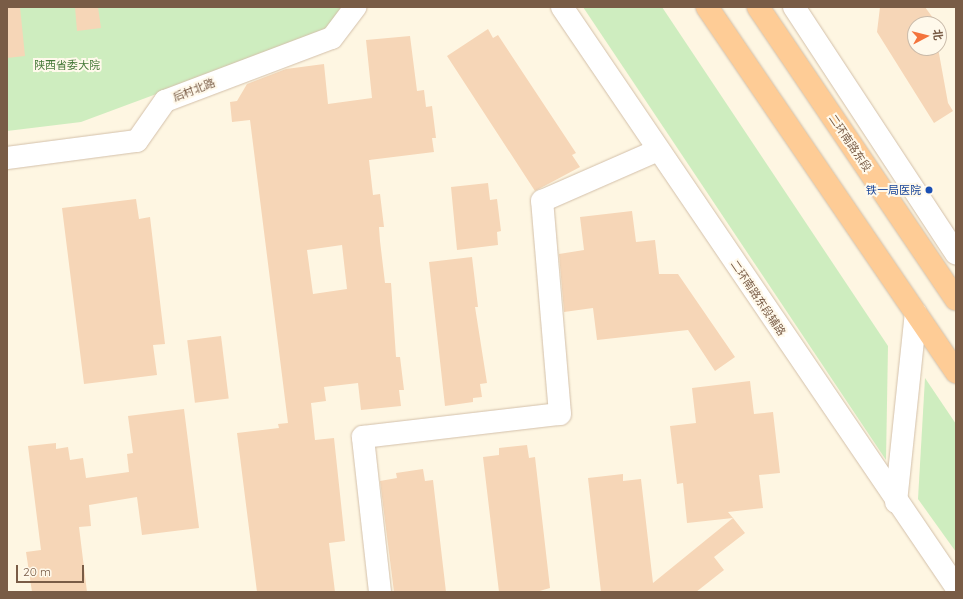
<!DOCTYPE html>
<meta charset="utf-8">
<style>
body{margin:0}
#map{position:relative;width:963px;height:599px;overflow:hidden;background:#fef6e2;font-family:Quicksand,"Noto Sans SC",sans-serif}
div>[style]{position:absolute}
.green>*{inset:0;background:#ceedbf}
.building>*{inset:0;background:#f6d6b7;transform-origin:0 0}
.roads{filter:drop-shadow(0 0 1px #d3c0aa) drop-shadow(0 0 1px #d3c0aa)}
.minor>*{height:22px;margin:-11px;padding:0 11px;transform-origin:11px;border-radius:11px;background:#fff}
.tertiary>*{height:22px;margin:-11px;padding:0 11px;transform-origin:11px;border-radius:11px;background:#fff}
.secondary>*{height:22px;margin:-11px;padding:0 11px;transform-origin:11px;border-radius:11px;background:#fff}
.trunk>*{height:22px;margin:-11px;padding:0 11px;transform-origin:11px;border-radius:11px;background:#fecc96}
.dots>*{width:11px;height:11px;translate:-50% -50%;box-sizing:border-box;border:2px solid #fff9eb;border-radius:50%}
span{translate:-50% -50%;white-space:nowrap;text-align:center;line-height:1.15;-webkit-text-stroke:4px #fff9eb;paint-order:stroke}
.park-label{font-size:11px;color:#477a3a}
.street-label{font-size:11px;color:#795c46}
.transit-label{font-size:11px;color:#164399}
.right{translate:-100% -50%;text-align:right}
.frame{position:absolute;inset:0;border:8px solid #795c46;pointer-events:none}
.north{position:absolute;left:907px;top:16px;width:40px;height:40px;box-sizing:border-box;background:#fff9eb;border:1px solid #c9baa9;border-radius:50%;rotate:83deg;font-size:11px;font-weight:700;line-height:16px;text-align:center;color:#795c46}
.north::after{content:'';display:block;margin:auto;width:14px;height:18px;background:#f4743c;clip-path:polygon(50% 0,100% 100%,50% 72%,0 100%)}
.scale{position:absolute;left:16px;top:565px;width:68px;height:18px;box-sizing:border-box;border:2px solid #795c46;border-top:0;padding-left:5px;font-size:12px;line-height:14px;white-space:nowrap;color:#795c46;-webkit-text-stroke:3px #fff9eb;paint-order:stroke}
</style>
<div id="map">
<div class="green">
<i style="clip-path:polygon(7px 7px,347px 7px,331px 29px,81px 122px,7px 131px)"></i>
<i style="clip-path:polygon(583px 7px,662px 7px,888px 346px,886px 460px)"></i>
<i style="clip-path:polygon(925px 378px,956px 424px,956px 552px,918px 499px)"></i>
</div>
<div class="building">
<i style="clip-path:polygon(7px 7px,20px 7px,25px 56px,7px 58px)"></i>
<i style="clip-path:polygon(75px 7px,98px 7px,101px 28px,77px 31px)"></i>
<i style="clip-path:polygon(880px 7px,925px 7px,933px 18px,934px 24px,915px 24px,915px 48px,938px 48px,948px 103px,953px 111px,934px 123px,877px 32px)"></i>
<i style="clip-path:polygon(488px 29px,493px 38px,498px 35px,576px 153px,572px 155px,580px 167px,535px 191px,447px 56px)"></i>
<i style="clip-path:polygon(evenodd,410px 36px,417px 91px,424px 90px,426px 107px,432px 106px,436px 138px,432px 138px,434px 152px,369px 160px,373px 195px,380px 194px,384px 227px,379px 227px,380px 241px,385px 283px,391px 283px,396px 357px,400px 357px,404px 390px,399px 390px,401px 406px,361px 410px,358px 383px,324px 387px,326px 401px,311px 403px,315px 440px,334px 438px,345px 541px,329px 543px,335px 592px,257px 592px,237px 433px,279px 428px,278px 424px,288px 423px,250px 120px,232px 122px,230px 102px,237px 101px,247px 84px,286px 69px,324px 64px,328px 104px,372px 98px,366px 40px,410px 36px,342px 245px,347px 289px,313px 294px,307px 250px,342px 245px)"></i>
<i style="clip-path:polygon(488px 183px,490px 200px,497px 199px,501px 231px,497px 232px,498px 245px,457px 250px,451px 187px)"></i>
<i style="clip-path:polygon(136px 199px,139px 219px,150px 217px,165px 344px,153px 345px,157px 375px,84px 384px,62px 208px)"></i>
<i style="clip-path:polygon(632px 211px,636px 242px,655px 240px,659px 274px,678px 274px,735px 357px,715px 371px,688px 330px,597px 340px,593px 308px,564px 312px,559px 254px,584px 250px,580px 217px)"></i>
<i style="clip-path:polygon(472px 257px,478px 307px,475px 307px,487px 383px,480px 384px,482px 397px,473px 398px,473px 402px,445px 406px,429px 262px)"></i>
<i style="left:221px;top:336px;width:63px;height:34px;rotate:83deg"></i>
<i style="clip-path:polygon(750px 381px,754px 414px,773px 412px,780px 473px,759px 475px,763px 508px,728px 512px,733px 518px,687px 523px,683px 483px,677px 484px,670px 426px,696px 423px,692px 388px)"></i>
<i style="clip-path:polygon(184px 409px,199px 528px,142px 535px,137px 497px,89px 505px,91px 526px,79px 527px,87px 592px,32px 592px,26px 552px,41px 550px,28px 446px,56px 443px,56px 449px,68px 447px,70px 460px,83px 458px,86px 478px,129px 472px,127px 454px,133px 453px,128px 416px)"></i>
<i style="clip-path:polygon(527px 445px,529px 458px,535px 457px,550px 588px,536px 592px,499px 592px,483px 457px,499px 455px,499px 448px)"></i>
<i style="clip-path:polygon(423px 469px,425px 481px,433px 480px,446px 592px,394px 592px,380px 481px,397px 478px,396px 473px)"></i>
<i style="clip-path:polygon(623px 474px,623px 481px,641px 479px,653px 583px,733px 518px,745px 533px,714px 557px,724px 570px,696px 592px,601px 592px,588px 478px)"></i>
</div>
<div class="roads">
<div class="minor">
<i style="left:380px;top:592px;width:156px;rotate:-96.3deg"></i>
<i style="left:363px;top:437px;width:198px;rotate:-6.7deg"></i>
<i style="left:560px;top:414px;width:214px;rotate:-94.8deg"></i>
<i style="left:542px;top:201px;width:127px;rotate:-23.7deg"></i>
</div>
<div class="tertiary">
<i style="left:7px;top:158px;width:131px;rotate:-7.5deg"></i>
<i style="left:137px;top:141px;width:49px;rotate:-55deg"></i>
<i style="left:165px;top:101px;width:178px;rotate:-20.7deg"></i>
<i style="left:332px;top:38px;width:39px;rotate:-53deg"></i>
</div>
<div class="secondary">
<i style="left:562px;top:7px;width:701px;rotate:55.81deg"></i>
<i style="left:794px;top:7px;width:295px;rotate:56.7deg"></i>
<i style="left:896px;top:502px;width:190px;rotate:-84deg"></i>
</div>
<div class="trunk">
<i style="left:707px;top:7px;width:442px;rotate:55.7deg"></i>
<i style="left:758px;top:7px;width:353px;rotate:55.9deg"></i>
</div>
</div>
<div class="dots">
<i style="left:929px;top:190px;background:#1a4fb4"></i>
</div>
<div class="park-label">
<span style="left:67px;top:65px">陕西省委大院</span>
</div>
<div class="street-label">
<span style="left:194px;top:90px;rotate:-21deg">后村北路</span>
<span style="left:850px;top:143px;rotate:56deg">二环南路东段</span>
<span style="left:758px;top:298px;rotate:56deg">二环南路东段辅路</span>
</div>
<div class="transit-label">
<span class="right" style="left:921px;top:190px">铁一局医院</span>
</div>
<div class="frame"></div>
<div class="north">北</div>
<div class="scale">20 m</div>
</div>
